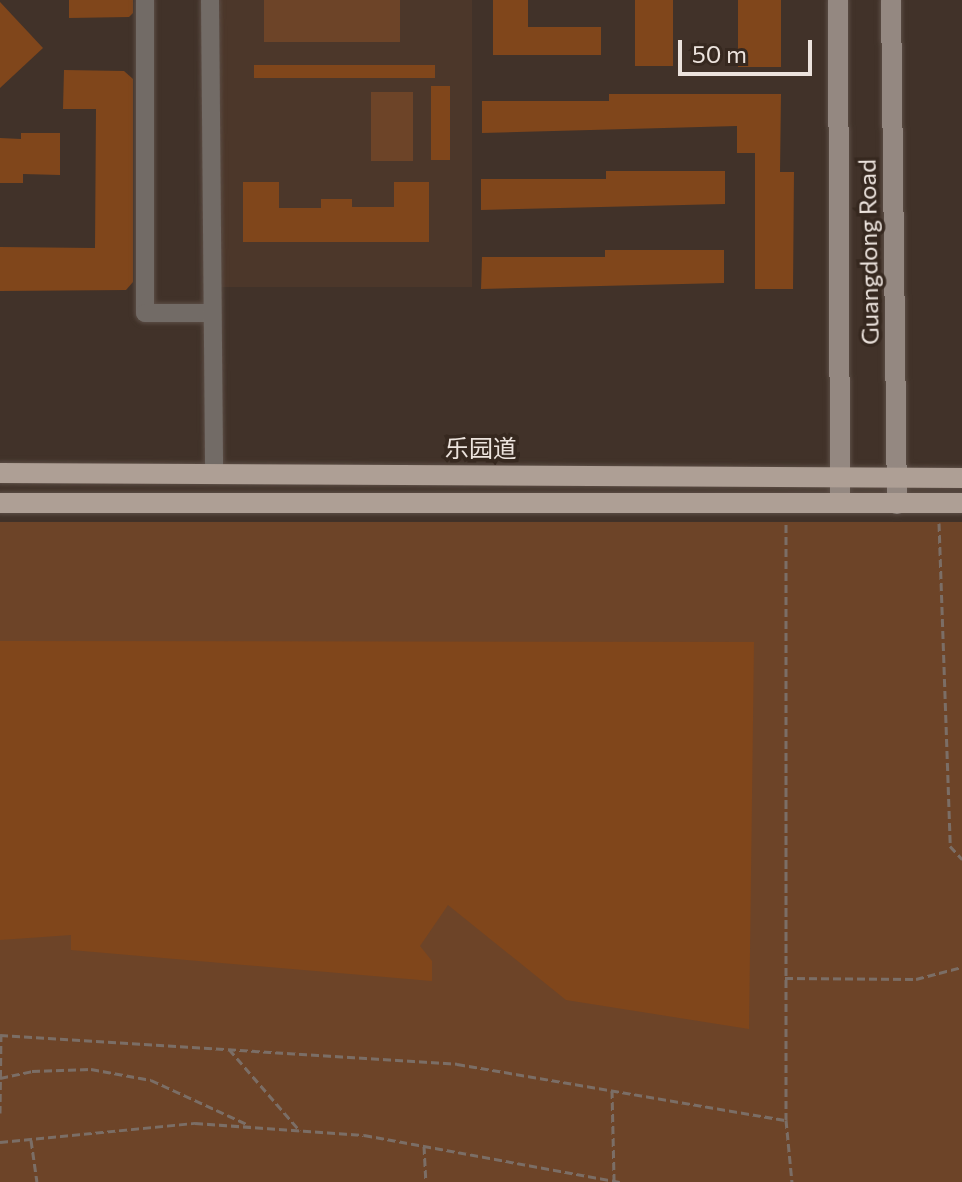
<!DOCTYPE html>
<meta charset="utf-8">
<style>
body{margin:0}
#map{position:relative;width:962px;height:1182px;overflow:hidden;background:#413229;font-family:Commissioner,"Noto Sans SC",sans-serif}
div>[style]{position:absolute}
.built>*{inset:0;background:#4c372a;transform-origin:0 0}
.green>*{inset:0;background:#6d4428;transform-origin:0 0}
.building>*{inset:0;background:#80461b;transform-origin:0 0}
.path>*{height:3px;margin-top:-1.5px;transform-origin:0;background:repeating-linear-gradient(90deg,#7b6e66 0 8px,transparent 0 12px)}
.roads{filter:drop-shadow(0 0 2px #5c4e46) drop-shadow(0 0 2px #5c4e46)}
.minor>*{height:18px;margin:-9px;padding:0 9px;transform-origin:9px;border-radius:9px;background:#726b66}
.secondary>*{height:20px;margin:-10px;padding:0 10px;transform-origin:10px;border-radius:10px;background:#948881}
.primary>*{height:20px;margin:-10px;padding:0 10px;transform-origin:10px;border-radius:10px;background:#ae9f95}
span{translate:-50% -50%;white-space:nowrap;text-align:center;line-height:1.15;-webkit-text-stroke:7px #36281f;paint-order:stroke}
.street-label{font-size:24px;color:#ece3dd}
.scale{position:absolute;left:678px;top:40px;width:134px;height:36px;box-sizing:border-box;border:4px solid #ece3dd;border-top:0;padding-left:10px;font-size:24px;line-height:28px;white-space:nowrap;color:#ece3dd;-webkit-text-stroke:6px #36281f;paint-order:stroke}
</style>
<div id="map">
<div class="built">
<i style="left:220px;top:0;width:252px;height:287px"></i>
</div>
<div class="green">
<i style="left:264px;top:0;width:136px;height:42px"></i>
<i style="left:371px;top:92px;width:42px;height:69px"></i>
<i style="left:962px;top:522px;width:660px;height:962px;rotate:90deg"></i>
</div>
<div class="building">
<i style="clip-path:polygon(69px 0,133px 0,133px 13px,129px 17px,69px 18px)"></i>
<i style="clip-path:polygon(493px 0,528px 0,528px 27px,601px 27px,601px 55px,493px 55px)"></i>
<i style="left:635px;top:0;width:38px;height:66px"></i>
<i style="left:738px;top:0;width:43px;height:67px"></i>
<i style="clip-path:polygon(0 2px,43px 48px,0 88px)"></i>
<i style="left:254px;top:65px;width:181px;height:13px"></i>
<i style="clip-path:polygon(64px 70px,124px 71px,133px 79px,133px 282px,126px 290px,0 291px,0 247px,95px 248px,96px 109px,63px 109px)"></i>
<i style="left:431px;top:86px;width:19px;height:74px"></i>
<i style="clip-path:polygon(609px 94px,781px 94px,780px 172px,794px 172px,793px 289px,755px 289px,755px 153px,737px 153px,737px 126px,482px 133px,482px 101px,609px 101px)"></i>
<i style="clip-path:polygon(21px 133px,60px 133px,60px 175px,23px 174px,23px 183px,0 183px,0 138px,21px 139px)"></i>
<i style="clip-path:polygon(606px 171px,725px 171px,725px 204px,481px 210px,481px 179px,606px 179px)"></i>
<i style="clip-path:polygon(243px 182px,279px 182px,279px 208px,321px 208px,321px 199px,352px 199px,352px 207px,394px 207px,394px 182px,429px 182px,429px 242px,243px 242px)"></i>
<i style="clip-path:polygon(605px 250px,724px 250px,724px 283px,481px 289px,482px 257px,605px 257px)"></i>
<i style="clip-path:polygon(0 641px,754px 642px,749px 1029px,566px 1000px,448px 905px,420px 946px,432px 961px,432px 981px,71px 950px,71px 935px,0 940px)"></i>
</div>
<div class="path">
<i style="left:939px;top:523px;width:323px;rotate:88deg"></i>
<i style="left:950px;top:846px;width:18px;rotate:47deg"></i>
<i style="left:785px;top:978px;width:131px;rotate:0.4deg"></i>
<i style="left:916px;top:979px;width:48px;rotate:-14.6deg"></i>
<i style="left:0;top:1035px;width:458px;rotate:3.6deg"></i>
<i style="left:457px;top:1064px;width:334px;rotate:9.7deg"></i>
<i style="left:786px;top:1120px;width:597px;rotate:-90deg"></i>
<i style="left:229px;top:1049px;width:108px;rotate:49.1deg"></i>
<i style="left:0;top:1078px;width:33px;rotate:-12deg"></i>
<i style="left:32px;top:1071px;width:59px;rotate:-1.9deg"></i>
<i style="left:91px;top:1069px;width:61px;rotate:10.4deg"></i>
<i style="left:151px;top:1080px;width:108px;rotate:24.7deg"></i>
<i style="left:612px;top:1090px;width:91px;rotate:88.7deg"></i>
<i style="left:0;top:1113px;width:78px;rotate:-89.3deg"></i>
<i style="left:786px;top:1120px;width:62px;rotate:84.5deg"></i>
<i style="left:31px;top:1140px;width:42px;rotate:81.9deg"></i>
<i style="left:0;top:1142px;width:196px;rotate:-5.6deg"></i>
<i style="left:195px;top:1123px;width:169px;rotate:4.1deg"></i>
<i style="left:364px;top:1135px;width:260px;rotate:10.4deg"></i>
<i style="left:424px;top:1146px;width:36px;rotate:87deg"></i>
</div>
<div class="roads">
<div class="minor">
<i style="left:145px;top:0;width:313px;rotate:90deg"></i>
<i style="left:145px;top:313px;width:65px"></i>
<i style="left:210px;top:0;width:474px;rotate:89.5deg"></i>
</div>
<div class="secondary">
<i style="left:838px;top:0;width:503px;rotate:89.77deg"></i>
<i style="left:891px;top:0;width:504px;rotate:89.32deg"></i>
</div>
<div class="primary">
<i style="left:0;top:473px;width:962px;rotate:0.3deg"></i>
<i style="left:0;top:503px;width:962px"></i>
</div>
</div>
<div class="street-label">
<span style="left:868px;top:252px;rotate:-91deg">Guangdong Road</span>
<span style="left:481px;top:448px">乐园道</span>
</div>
<div class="scale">50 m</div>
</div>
